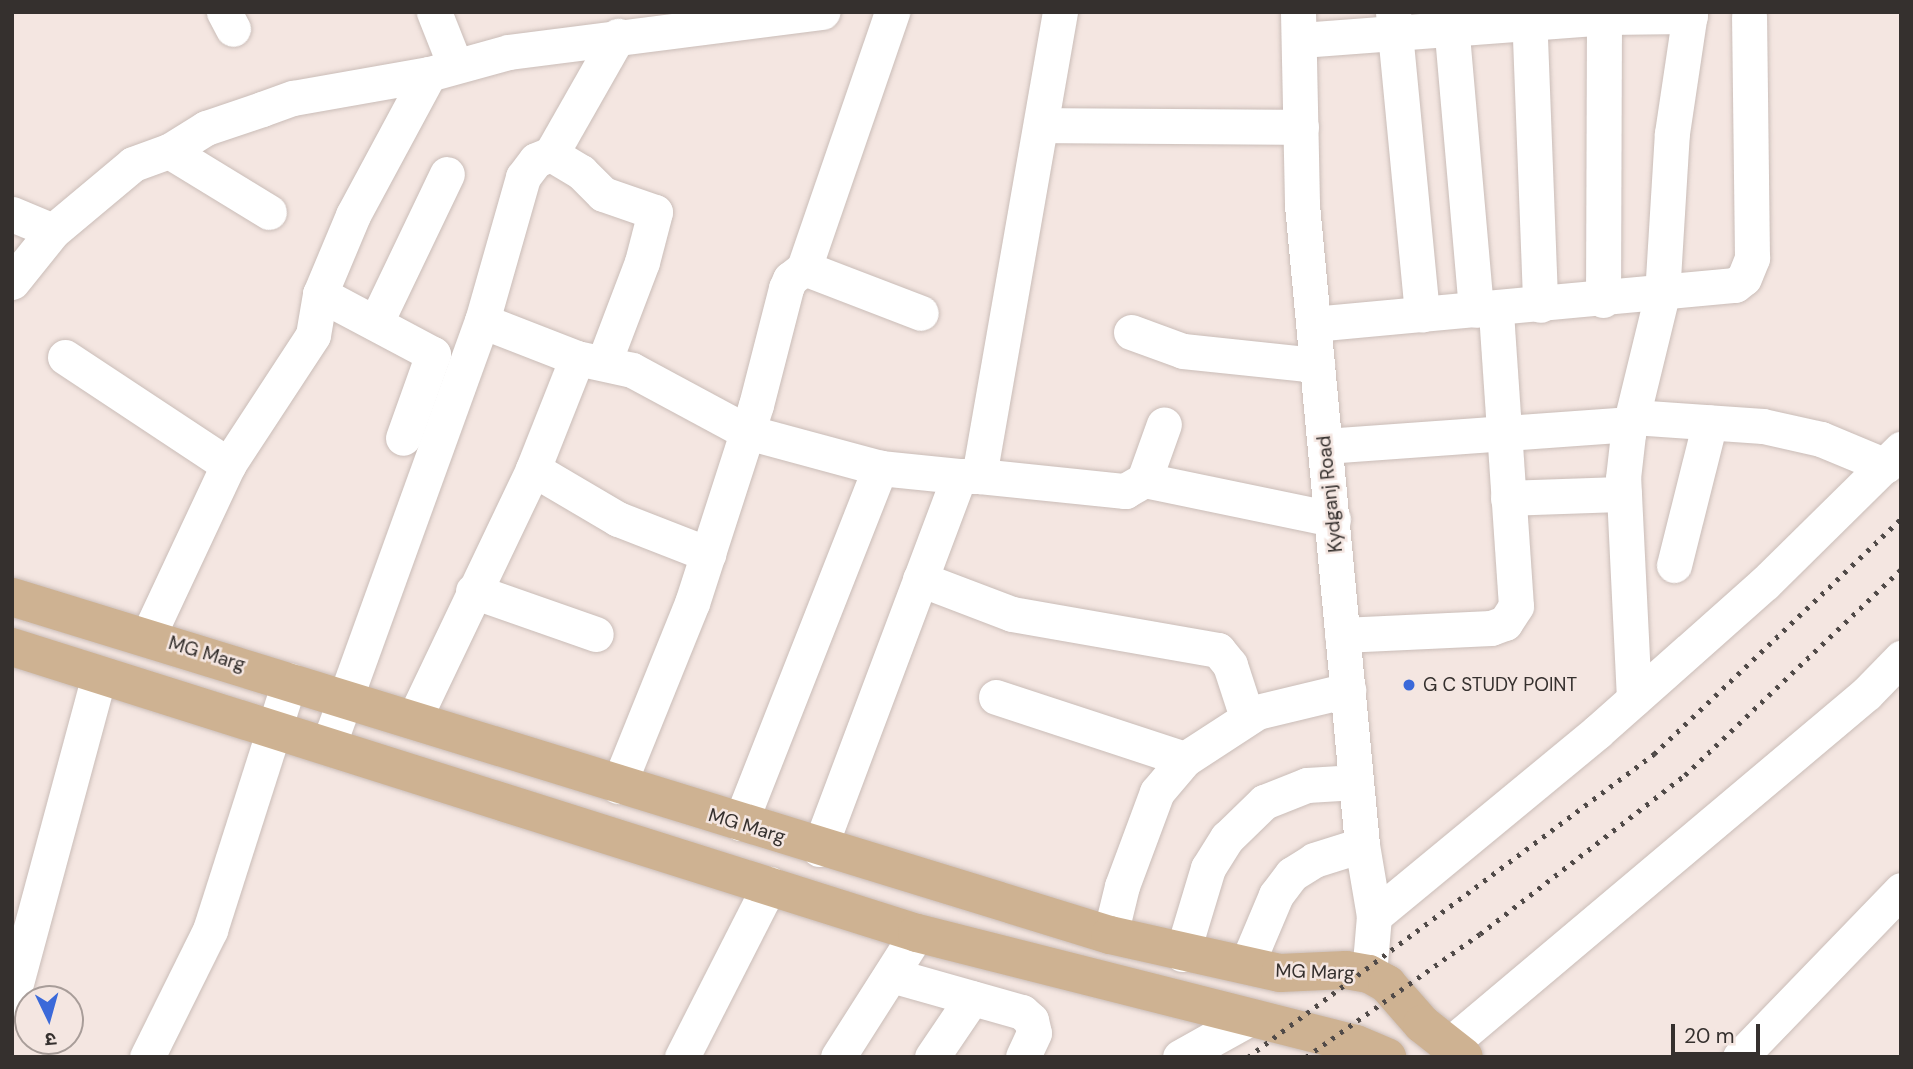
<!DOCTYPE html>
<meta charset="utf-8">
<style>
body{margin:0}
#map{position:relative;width:1913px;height:1069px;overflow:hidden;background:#f4e6e1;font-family:"DM Sans","Noto Sans Devanagari",sans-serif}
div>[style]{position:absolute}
.roads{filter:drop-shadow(0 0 2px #cabdb8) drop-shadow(0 0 2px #cabdb8)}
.minor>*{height:35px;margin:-17.5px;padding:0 17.5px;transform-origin:17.5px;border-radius:17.5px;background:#fff}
.major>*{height:38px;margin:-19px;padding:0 19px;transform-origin:19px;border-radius:19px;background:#ceb292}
.rail>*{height:5px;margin-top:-2.5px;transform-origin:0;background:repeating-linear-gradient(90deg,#504a48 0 3.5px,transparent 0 10.5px)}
.dots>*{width:19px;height:19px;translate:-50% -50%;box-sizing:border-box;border:4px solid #f4e6e1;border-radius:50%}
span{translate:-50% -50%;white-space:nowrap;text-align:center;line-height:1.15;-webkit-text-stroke:5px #f4e6e1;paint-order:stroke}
.street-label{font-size:19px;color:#35302e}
.poi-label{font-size:19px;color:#35302e}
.left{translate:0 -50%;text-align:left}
.frame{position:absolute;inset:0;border:14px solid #35302e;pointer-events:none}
.north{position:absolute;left:14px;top:985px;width:70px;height:70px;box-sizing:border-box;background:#f4e6e1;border:2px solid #a89d99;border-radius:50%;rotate:175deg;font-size:19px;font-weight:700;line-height:28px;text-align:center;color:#35302e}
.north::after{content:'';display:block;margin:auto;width:24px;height:32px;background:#3b69d9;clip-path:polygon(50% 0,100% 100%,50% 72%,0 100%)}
.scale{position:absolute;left:1671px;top:1024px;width:89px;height:32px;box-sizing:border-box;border:4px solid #35302e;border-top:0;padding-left:9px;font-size:21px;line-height:24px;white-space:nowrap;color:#35302e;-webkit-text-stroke:5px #f4e6e1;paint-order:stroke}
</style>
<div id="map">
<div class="roads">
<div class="minor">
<i style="left:224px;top:12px;width:19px;rotate:62deg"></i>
<i style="left:434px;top:12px;width:57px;rotate:68.4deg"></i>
<i style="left:1298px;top:12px;width:193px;rotate:88.8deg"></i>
<i style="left:1302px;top:205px;width:643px;rotate:84.64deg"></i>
<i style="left:1362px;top:845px;width:72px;rotate:80.4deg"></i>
<i style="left:1374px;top:916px;width:58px;rotate:94.9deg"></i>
<i style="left:1393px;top:12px;width:304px;rotate:84.5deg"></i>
<i style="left:1450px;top:12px;width:299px;rotate:85deg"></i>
<i style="left:1529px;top:12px;width:293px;rotate:87.8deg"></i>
<i style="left:1604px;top:17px;width:86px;rotate:-0.7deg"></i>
<i style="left:1301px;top:40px;width:304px;rotate:-4.3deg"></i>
<i style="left:1604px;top:17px;width:283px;rotate:90.2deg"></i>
<i style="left:1043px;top:125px;width:258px;rotate:0.4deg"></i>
<i style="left:169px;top:151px;width:117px;rotate:31.4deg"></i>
<i style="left:551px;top:154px;width:35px;rotate:31deg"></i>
<i style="left:581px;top:172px;width:31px;rotate:45deg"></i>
<i style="left:603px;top:194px;width:55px;rotate:19.1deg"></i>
<i style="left:655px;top:212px;width:52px;rotate:104.6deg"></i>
<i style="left:642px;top:262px;width:107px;rotate:110.8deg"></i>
<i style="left:12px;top:214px;width:44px;rotate:22.5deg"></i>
<i style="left:804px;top:268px;width:125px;rotate:21deg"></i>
<i style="left:12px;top:282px;width:65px;rotate:-51.2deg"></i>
<i style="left:53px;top:231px;width:104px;rotate:-39.9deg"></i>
<i style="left:133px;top:164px;width:38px;rotate:-20deg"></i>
<i style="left:169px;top:151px;width:44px;rotate:-31.9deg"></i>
<i style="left:206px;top:128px;width:59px;rotate:-18.7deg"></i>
<i style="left:262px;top:109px;width:33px;rotate:-20deg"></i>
<i style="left:293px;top:98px;width:138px;rotate:-10deg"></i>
<i style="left:429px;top:74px;width:83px;rotate:-15.4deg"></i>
<i style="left:509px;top:52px;width:316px;rotate:-7.3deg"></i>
<i style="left:320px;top:294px;width:128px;rotate:28deg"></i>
<i style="left:433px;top:354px;width:89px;rotate:109.7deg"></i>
<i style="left:482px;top:321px;width:102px;rotate:21.3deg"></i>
<i style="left:577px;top:358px;width:56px;rotate:12.3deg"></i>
<i style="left:632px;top:370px;width:131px;rotate:28.3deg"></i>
<i style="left:747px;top:432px;width:138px;rotate:15.1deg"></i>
<i style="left:376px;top:322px;width:164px;rotate:-64.4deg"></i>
<i style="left:1313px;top:324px;width:424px;rotate:-5.3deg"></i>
<i style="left:1735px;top:285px;width:11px;rotate:-38deg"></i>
<i style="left:1744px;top:278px;width:22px;rotate:-68deg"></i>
<i style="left:1752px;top:258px;width:241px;rotate:-90.7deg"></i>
<i style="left:1131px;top:332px;width:55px;rotate:20.1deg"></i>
<i style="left:1183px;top:351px;width:135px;rotate:6deg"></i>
<i style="left:65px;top:357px;width:196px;rotate:33.5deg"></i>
<i style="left:1633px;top:417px;width:130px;rotate:4deg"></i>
<i style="left:1763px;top:426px;width:59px;rotate:12.6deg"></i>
<i style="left:1821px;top:439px;width:70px;rotate:22.6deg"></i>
<i style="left:1325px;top:446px;width:307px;rotate:-4.1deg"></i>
<i style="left:533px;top:469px;width:99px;rotate:30.5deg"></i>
<i style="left:618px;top:519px;width:97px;rotate:21.3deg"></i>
<i style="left:979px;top:476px;width:147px;rotate:5.9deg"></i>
<i style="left:1125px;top:491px;width:22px;rotate:-30deg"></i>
<i style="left:1144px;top:480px;width:59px;rotate:-70.3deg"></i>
<i style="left:1144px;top:480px;width:193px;rotate:11.7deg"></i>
<i style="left:1508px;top:498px;width:116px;rotate:-2deg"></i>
<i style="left:1674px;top:565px;width:147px;rotate:-75.9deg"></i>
<i style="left:920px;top:579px;width:98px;rotate:20.8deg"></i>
<i style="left:1012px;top:614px;width:209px;rotate:9.9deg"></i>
<i style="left:1218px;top:650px;width:19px;rotate:51deg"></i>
<i style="left:1230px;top:665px;width:55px;rotate:71.9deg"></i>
<i style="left:473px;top:591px;width:130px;rotate:19.3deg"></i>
<i style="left:1342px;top:635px;width:149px;rotate:-2.7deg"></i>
<i style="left:1491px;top:628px;width:15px;rotate:-20deg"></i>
<i style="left:1505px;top:623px;width:20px;rotate:-57deg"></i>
<i style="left:1516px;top:606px;width:298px;rotate:-93.9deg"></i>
<i style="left:148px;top:636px;width:189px;rotate:-64.9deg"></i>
<i style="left:228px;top:465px;width:155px;rotate:-56.8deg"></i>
<i style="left:313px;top:335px;width:42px;rotate:-80.3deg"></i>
<i style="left:320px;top:294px;width:86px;rotate:-67.3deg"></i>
<i style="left:353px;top:215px;width:160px;rotate:-61.7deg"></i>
<i style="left:996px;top:697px;width:199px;rotate:18.2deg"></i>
<i style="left:1634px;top:699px;width:221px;rotate:-92.8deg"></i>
<i style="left:1623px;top:478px;width:44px;rotate:-83.5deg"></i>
<i style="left:1628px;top:434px;width:143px;rotate:-76.3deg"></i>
<i style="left:1662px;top:295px;width:162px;rotate:-86.5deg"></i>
<i style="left:1672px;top:133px;width:122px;rotate:-81.5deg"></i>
<i style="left:413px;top:721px;width:279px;rotate:-64.5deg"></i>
<i style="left:533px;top:469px;width:119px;rotate:-68.4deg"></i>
<i style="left:328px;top:746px;width:452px;rotate:-70.1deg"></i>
<i style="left:482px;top:321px;width:150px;rotate:-74.1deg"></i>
<i style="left:523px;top:177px;width:21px;rotate:-53deg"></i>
<i style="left:536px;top:160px;width:16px;rotate:-22deg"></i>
<i style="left:551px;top:154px;width:136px;rotate:-60.4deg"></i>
<i style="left:618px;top:786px;width:197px;rotate:-68deg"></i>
<i style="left:692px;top:603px;width:208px;rotate:-72.1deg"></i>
<i style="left:756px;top:405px;width:121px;rotate:-75.6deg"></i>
<i style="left:786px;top:288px;width:10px;rotate:-66deg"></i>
<i style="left:790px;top:279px;width:18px;rotate:-38deg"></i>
<i style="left:804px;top:268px;width:271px;rotate:-71deg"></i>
<i style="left:740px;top:823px;width:382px;rotate:-68.5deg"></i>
<i style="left:880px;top:468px;width:79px;rotate:5.8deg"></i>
<i style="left:819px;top:849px;width:398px;rotate:-69.4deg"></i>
<i style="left:959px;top:476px;width:20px"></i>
<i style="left:979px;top:476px;width:471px;rotate:-80.1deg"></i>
<i style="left:1374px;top:916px;width:289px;rotate:-39.5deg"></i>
<i style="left:1597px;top:732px;width:225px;rotate:-41.6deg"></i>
<i style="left:1765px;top:583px;width:191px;rotate:-44.6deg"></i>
<i style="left:1110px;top:935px;width:50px;rotate:-76.2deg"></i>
<i style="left:1122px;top:886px;width:100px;rotate:-69.6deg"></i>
<i style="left:1157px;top:792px;width:43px;rotate:-49.7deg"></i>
<i style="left:1185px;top:759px;width:86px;rotate:-33.1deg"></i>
<i style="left:1257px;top:712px;width:94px;rotate:-13.6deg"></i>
<i style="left:1182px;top:954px;width:90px;rotate:-73.2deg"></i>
<i style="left:1208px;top:868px;width:36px;rotate:-58deg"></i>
<i style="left:1227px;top:838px;width:52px;rotate:-44.2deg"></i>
<i style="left:1264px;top:802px;width:46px;rotate:-21.6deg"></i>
<i style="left:1307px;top:785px;width:49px;rotate:-3.5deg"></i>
<i style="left:1246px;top:966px;width:77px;rotate:-67.1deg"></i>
<i style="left:1276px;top:895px;width:26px;rotate:-53deg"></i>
<i style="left:1292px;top:874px;width:26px;rotate:-32deg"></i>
<i style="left:1314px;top:860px;width:50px;rotate:-17.4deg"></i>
<i style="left:891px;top:975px;width:136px;rotate:15.8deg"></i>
<i style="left:1022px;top:1012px;width:12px;rotate:42deg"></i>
<i style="left:1031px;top:1020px;width:13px;rotate:77deg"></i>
<i style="left:1034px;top:1033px;width:26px;rotate:115deg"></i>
<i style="left:12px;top:998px;width:335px;rotate:-74.9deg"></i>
<i style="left:1449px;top:1045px;width:546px;rotate:-40.1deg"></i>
<i style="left:1867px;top:693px;width:49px;rotate:-45.8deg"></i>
<i style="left:147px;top:1057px;width:142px;rotate:-63.6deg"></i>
<i style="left:210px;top:930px;width:262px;rotate:-72.3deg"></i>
<i style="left:682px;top:1057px;width:194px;rotate:-63deg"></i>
<i style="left:838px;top:1057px;width:147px;rotate:-57.5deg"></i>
<i style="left:932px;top:1057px;width:71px;rotate:-55.9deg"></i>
<i style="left:1180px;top:1057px;width:82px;rotate:-29.1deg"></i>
<i style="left:1740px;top:1057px;width:232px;rotate:-46deg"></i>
</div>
<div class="major">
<i style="left:12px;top:597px;width:1149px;rotate:17.11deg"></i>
<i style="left:1110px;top:935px;width:174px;rotate:12.6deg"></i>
<i style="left:1280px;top:973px;width:66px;rotate:-2.6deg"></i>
<i style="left:1346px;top:970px;width:23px;rotate:10deg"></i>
<i style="left:1369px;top:974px;width:21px;rotate:29deg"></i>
<i style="left:1387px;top:984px;width:53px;rotate:48.8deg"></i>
<i style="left:1422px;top:1024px;width:53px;rotate:38.2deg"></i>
<i style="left:12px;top:647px;width:949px;rotate:17.54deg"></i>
<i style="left:917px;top:933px;width:453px;rotate:14.2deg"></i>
<i style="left:1356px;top:1044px;width:34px;rotate:23deg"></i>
</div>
</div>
<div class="rail">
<i style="left:1248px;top:1057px;width:507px;rotate:-36.73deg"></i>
<i style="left:1654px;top:754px;width:341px;rotate:-43.6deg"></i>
<i style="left:1306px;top:1057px;width:213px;rotate:-35.3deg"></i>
<i style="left:1480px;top:934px;width:259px;rotate:-37.8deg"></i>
<i style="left:1685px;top:775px;width:298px;rotate:-43.6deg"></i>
</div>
<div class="dots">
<i style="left:1409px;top:685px;background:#3b69d9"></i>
</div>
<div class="street-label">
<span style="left:1330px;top:494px;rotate:-96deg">Kydganj Road</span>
<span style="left:207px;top:654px;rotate:17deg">MG Marg</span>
<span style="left:747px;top:826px;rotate:17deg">MG Marg</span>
<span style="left:1315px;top:972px;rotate:2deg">MG Marg</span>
</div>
<div class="poi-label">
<span class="left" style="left:1423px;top:685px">G C STUDY POINT</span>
</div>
<div class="frame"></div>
<div class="north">उ</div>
<div class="scale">20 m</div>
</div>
